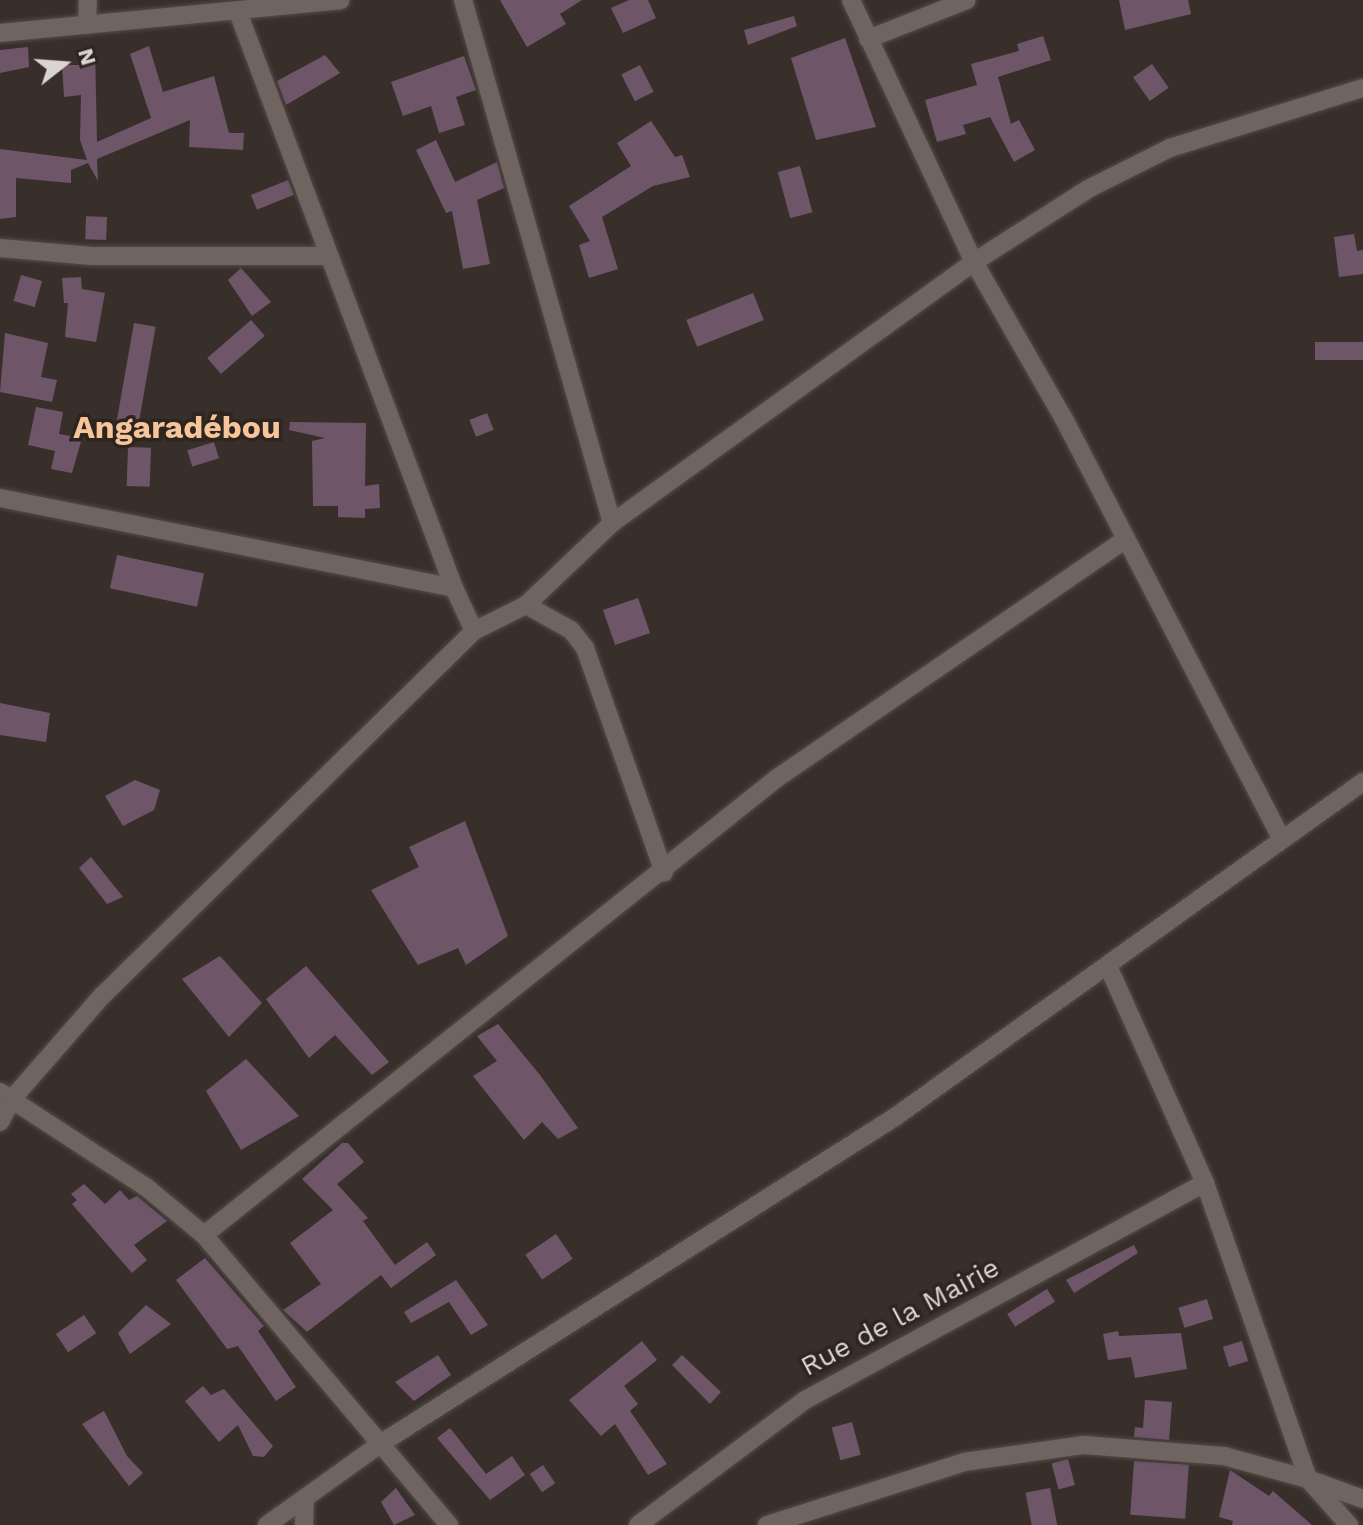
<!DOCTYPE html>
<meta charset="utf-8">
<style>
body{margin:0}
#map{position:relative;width:1363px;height:1525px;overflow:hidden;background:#382f2b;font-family:"Work Sans",sans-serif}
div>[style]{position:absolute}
.building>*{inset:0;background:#6e5668;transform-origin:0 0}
.roads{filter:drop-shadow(0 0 2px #534c48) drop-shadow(0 0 2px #534c48)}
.minor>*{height:18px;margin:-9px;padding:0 9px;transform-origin:9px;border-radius:9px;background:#6f6460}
span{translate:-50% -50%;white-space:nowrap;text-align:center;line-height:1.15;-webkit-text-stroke:7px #2e2521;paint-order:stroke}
.street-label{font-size:28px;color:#dad4d2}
.quarter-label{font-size:32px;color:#f7c59a;font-weight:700}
.north{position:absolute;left:24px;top:24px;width:80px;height:80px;-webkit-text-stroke:6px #2e2521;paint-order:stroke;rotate:73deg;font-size:22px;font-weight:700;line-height:32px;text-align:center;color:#dad4d2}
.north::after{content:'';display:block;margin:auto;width:28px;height:36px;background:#dad4d2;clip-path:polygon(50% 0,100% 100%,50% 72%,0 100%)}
</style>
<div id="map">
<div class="building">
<i style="clip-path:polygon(500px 0,582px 0,560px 14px,566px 24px,527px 47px)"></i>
<i style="clip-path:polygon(629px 0,648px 0,656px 18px,623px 33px,611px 8px)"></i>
<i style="clip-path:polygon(1119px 0,1188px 0,1191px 14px,1125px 30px)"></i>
<i style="clip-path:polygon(794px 16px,797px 26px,748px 45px,744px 30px)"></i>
<i style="clip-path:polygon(1043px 36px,1051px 60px,998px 77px,1011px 124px,1019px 120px,1035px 150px,1014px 162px,990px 117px,963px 125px,966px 134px,937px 142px,925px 100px,977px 85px,971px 64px,1019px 51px,1017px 44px)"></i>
<i style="clip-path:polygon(845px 38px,876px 127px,816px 140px,791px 58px)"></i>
<i style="clip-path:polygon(149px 46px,163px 92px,214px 76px,229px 133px,244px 133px,243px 150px,189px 147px,190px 120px,97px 159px,98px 181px,88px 163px,71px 170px,71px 183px,16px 178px,16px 217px,0 219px,0 149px,87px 160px,80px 140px,81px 95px,64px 97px,62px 65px,81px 65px,81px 49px,95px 49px,97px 142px,151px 118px,130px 54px)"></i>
<i style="clip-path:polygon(28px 47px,29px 67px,0 73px,0 50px)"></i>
<i style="clip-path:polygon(325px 55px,340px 73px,286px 105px,277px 81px)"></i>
<i style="clip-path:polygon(464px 56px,476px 90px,456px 97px,465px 125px,439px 133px,431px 106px,403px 116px,391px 82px)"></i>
<i style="left:1152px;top:64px;width:29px;height:23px;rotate:55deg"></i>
<i style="left:640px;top:65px;width:30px;height:21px;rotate:63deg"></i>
<i style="clip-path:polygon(651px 121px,675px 157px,682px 155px,690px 177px,653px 186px,602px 217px,618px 269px,589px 278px,579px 245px,590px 241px,569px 206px,631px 166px,617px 143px)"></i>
<i style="clip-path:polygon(436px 140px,455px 182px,497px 162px,504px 188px,477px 200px,490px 264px,463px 269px,452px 211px,446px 213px,416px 150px)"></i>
<i style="left:800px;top:166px;width:48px;height:23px;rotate:75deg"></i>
<i style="left:288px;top:180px;width:16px;height:40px;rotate:68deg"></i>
<i style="left:107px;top:217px;width:23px;height:21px;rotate:92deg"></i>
<i style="clip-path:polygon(1354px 234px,1357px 251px,1363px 250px,1363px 274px,1339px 277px,1334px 237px)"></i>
<i style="clip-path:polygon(241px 268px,271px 302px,252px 316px,228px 280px)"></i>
<i style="left:21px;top:275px;width:22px;height:27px;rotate:16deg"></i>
<i style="clip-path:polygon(81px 277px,82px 289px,105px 293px,96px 342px,65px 337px,68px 303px,64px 303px,62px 278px)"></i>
<i style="left:753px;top:293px;width:29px;height:72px;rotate:68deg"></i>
<i style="left:251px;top:320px;width:21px;height:58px;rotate:49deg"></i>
<i style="left:134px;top:323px;width:22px;height:114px;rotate:10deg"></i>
<i style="clip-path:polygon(5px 333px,48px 343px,41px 377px,57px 380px,52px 402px,0 392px)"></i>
<i style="left:1363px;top:342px;width:18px;height:48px;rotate:90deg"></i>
<i style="clip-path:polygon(36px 407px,63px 412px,59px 434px,82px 438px,72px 473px,51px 469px,55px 451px,28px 445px)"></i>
<i style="left:487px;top:413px;width:18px;height:19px;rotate:68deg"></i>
<i style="clip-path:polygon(290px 422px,366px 423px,365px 486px,379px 484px,380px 508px,365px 509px,365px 518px,338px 517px,338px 506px,313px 506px,312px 441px,325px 438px,289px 430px)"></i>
<i style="left:214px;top:442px;width:17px;height:28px;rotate:73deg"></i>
<i style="left:128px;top:447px;width:23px;height:39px;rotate:2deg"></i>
<i style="left:117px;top:555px;width:89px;height:34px;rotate:12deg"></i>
<i style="left:638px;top:598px;width:37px;height:37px;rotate:71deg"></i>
<i style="clip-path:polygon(0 703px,50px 713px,46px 742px,0 735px)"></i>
<i style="clip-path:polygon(135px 780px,160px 790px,154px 810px,123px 826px,105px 796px)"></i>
<i style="clip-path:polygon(465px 821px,508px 936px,466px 965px,458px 948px,418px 965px,371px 890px,419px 867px,409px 847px)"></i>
<i style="clip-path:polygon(91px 857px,123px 897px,107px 904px,79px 868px)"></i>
<i style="clip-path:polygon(220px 956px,262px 1003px,229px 1037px,182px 979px)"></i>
<i style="clip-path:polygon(306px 966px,389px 1062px,372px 1075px,335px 1035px,309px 1058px,266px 999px)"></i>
<i style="clip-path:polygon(498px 1024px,540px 1075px,578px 1128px,558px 1139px,542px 1122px,524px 1140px,473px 1076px,497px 1061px,477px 1036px)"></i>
<i style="clip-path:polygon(246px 1059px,299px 1116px,241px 1150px,206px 1091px)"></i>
<i style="clip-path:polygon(342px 1143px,348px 1143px,364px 1162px,337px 1184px,368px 1218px,363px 1221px,395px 1265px,427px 1242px,436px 1255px,391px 1288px,381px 1275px,307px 1332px,283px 1310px,321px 1284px,290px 1243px,333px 1210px,302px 1179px)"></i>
<i style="clip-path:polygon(84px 1184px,105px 1204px,120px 1190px,129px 1200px,137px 1196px,167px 1221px,134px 1245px,147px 1260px,132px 1273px,72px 1204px,77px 1200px,71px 1194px)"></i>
<i style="left:556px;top:1234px;width:30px;height:37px;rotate:56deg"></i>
<i style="clip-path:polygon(1134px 1245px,1138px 1253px,1074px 1293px,1066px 1280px)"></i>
<i style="clip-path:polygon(205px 1258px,264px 1326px,258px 1331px,296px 1387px,276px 1401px,238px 1346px,227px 1349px,176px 1280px)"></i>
<i style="clip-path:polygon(456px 1280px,488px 1325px,471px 1335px,449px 1302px,411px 1323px,404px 1312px)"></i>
<i style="left:1047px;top:1289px;width:15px;height:47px;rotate:58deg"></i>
<i style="left:1207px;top:1299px;width:21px;height:30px;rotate:73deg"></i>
<i style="clip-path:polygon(146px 1305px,171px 1324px,130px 1354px,118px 1333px)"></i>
<i style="left:84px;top:1315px;width:22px;height:34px;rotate:56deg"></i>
<i style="clip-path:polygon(1118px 1331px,1119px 1336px,1181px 1333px,1187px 1369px,1135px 1378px,1131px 1357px,1108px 1360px,1103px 1334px)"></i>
<i style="clip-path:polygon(642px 1341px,657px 1360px,624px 1386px,638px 1404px,630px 1411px,667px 1464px,648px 1475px,615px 1424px,601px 1436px,569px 1400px)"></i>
<i style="left:1242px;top:1341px;width:21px;height:20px;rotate:73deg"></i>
<i style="clip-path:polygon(438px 1355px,451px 1375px,414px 1401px,395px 1382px)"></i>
<i style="clip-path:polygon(682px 1355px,721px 1392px,710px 1404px,672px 1365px)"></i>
<i style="clip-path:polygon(203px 1386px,211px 1395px,224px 1389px,273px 1446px,264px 1457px,253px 1456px,238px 1425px,219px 1442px,185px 1401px)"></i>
<i style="clip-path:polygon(1145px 1400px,1172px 1402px,1169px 1440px,1134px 1437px,1135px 1427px,1143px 1428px)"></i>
<i style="clip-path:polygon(104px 1411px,127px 1456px,143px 1473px,129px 1486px,82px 1424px)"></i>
<i style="left:852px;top:1422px;width:34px;height:21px;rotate:75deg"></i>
<i style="clip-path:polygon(450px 1428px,486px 1474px,512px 1456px,525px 1475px,490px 1500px,437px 1438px)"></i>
<i style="left:1068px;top:1459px;width:27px;height:17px;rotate:75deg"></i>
<i style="left:1134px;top:1461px;width:55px;height:54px;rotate:4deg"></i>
<i style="left:543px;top:1465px;width:22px;height:16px;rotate:56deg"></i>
<i style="clip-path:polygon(1230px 1470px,1269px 1496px,1273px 1491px,1312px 1525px,1232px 1525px,1233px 1521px,1219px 1517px)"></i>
<i style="clip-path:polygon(396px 1488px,415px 1515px,394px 1525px,381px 1502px)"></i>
<i style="left:1050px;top:1488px;width:38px;height:25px;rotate:79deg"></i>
</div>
<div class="roads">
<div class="minor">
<i style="left:463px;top:0;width:544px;rotate:74.1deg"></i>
<i style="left:851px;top:0;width:289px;rotate:64.9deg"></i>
<i style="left:974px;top:262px;width:181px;rotate:60.2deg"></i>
<i style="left:1064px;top:419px;width:472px;rotate:62.6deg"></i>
<i style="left:238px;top:12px;width:615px;rotate:69.44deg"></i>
<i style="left:87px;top:25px;width:25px;rotate:-88deg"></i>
<i style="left:0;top:33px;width:342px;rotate:-5.5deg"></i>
<i style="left:868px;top:39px;width:106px;rotate:-21.5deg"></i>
<i style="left:0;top:248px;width:92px;rotate:5deg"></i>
<i style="left:92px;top:256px;width:235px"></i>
<i style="left:0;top:498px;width:463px;rotate:11.2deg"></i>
<i style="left:454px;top:588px;width:47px;rotate:65.1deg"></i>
<i style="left:526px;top:605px;width:51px;rotate:29.1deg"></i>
<i style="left:571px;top:630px;width:23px;rotate:52deg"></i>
<i style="left:585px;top:648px;width:238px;rotate:70.6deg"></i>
<i style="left:1108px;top:966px;width:238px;rotate:65.9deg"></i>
<i style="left:1205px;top:1183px;width:313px;rotate:70.8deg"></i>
<i style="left:1308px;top:1479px;width:59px;rotate:20deg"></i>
<i style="left:0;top:1092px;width:176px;rotate:33.1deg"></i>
<i style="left:147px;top:1188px;width:74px;rotate:39.5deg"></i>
<i style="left:204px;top:1235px;width:380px;rotate:49.8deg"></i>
<i style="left:0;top:1122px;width:26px;rotate:-62deg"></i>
<i style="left:12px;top:1099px;width:137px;rotate:-48.9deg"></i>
<i style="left:102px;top:996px;width:521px;rotate:-44.46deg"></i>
<i style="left:474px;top:631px;width:58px;rotate:-26.6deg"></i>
<i style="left:526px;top:605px;width:119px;rotate:-43.6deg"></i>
<i style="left:612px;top:523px;width:446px;rotate:-35.8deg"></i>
<i style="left:974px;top:262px;width:135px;rotate:-32.6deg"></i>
<i style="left:1088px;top:189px;width:92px;rotate:-26.6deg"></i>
<i style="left:1170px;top:148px;width:202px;rotate:-17.3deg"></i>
<i style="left:204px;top:1235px;width:733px;rotate:-38.57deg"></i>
<i style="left:777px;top:778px;width:422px;rotate:-34.4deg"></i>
<i style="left:267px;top:1525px;width:139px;rotate:-35.6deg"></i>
<i style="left:380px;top:1444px;width:610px;rotate:-32.41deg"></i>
<i style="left:895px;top:1117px;width:576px;rotate:-35.6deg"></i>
<i style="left:304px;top:1525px;width:27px;rotate:-88deg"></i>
<i style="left:638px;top:1525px;width:209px;rotate:-36.8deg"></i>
<i style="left:805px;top:1400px;width:455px;rotate:-28.5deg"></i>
<i style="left:767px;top:1525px;width:207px;rotate:-17.7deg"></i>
<i style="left:964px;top:1462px;width:121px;rotate:-8.1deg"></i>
<i style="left:1084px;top:1445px;width:140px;rotate:4.5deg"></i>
<i style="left:1224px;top:1456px;width:87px;rotate:15.3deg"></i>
<i style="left:1308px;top:1479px;width:62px;rotate:48.3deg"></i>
</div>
</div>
<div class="street-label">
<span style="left:900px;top:1317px;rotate:-28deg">Rue de la Mairie</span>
</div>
<div class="quarter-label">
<span style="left:177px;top:427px">Angaradébou</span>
</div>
<div class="north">N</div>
</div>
